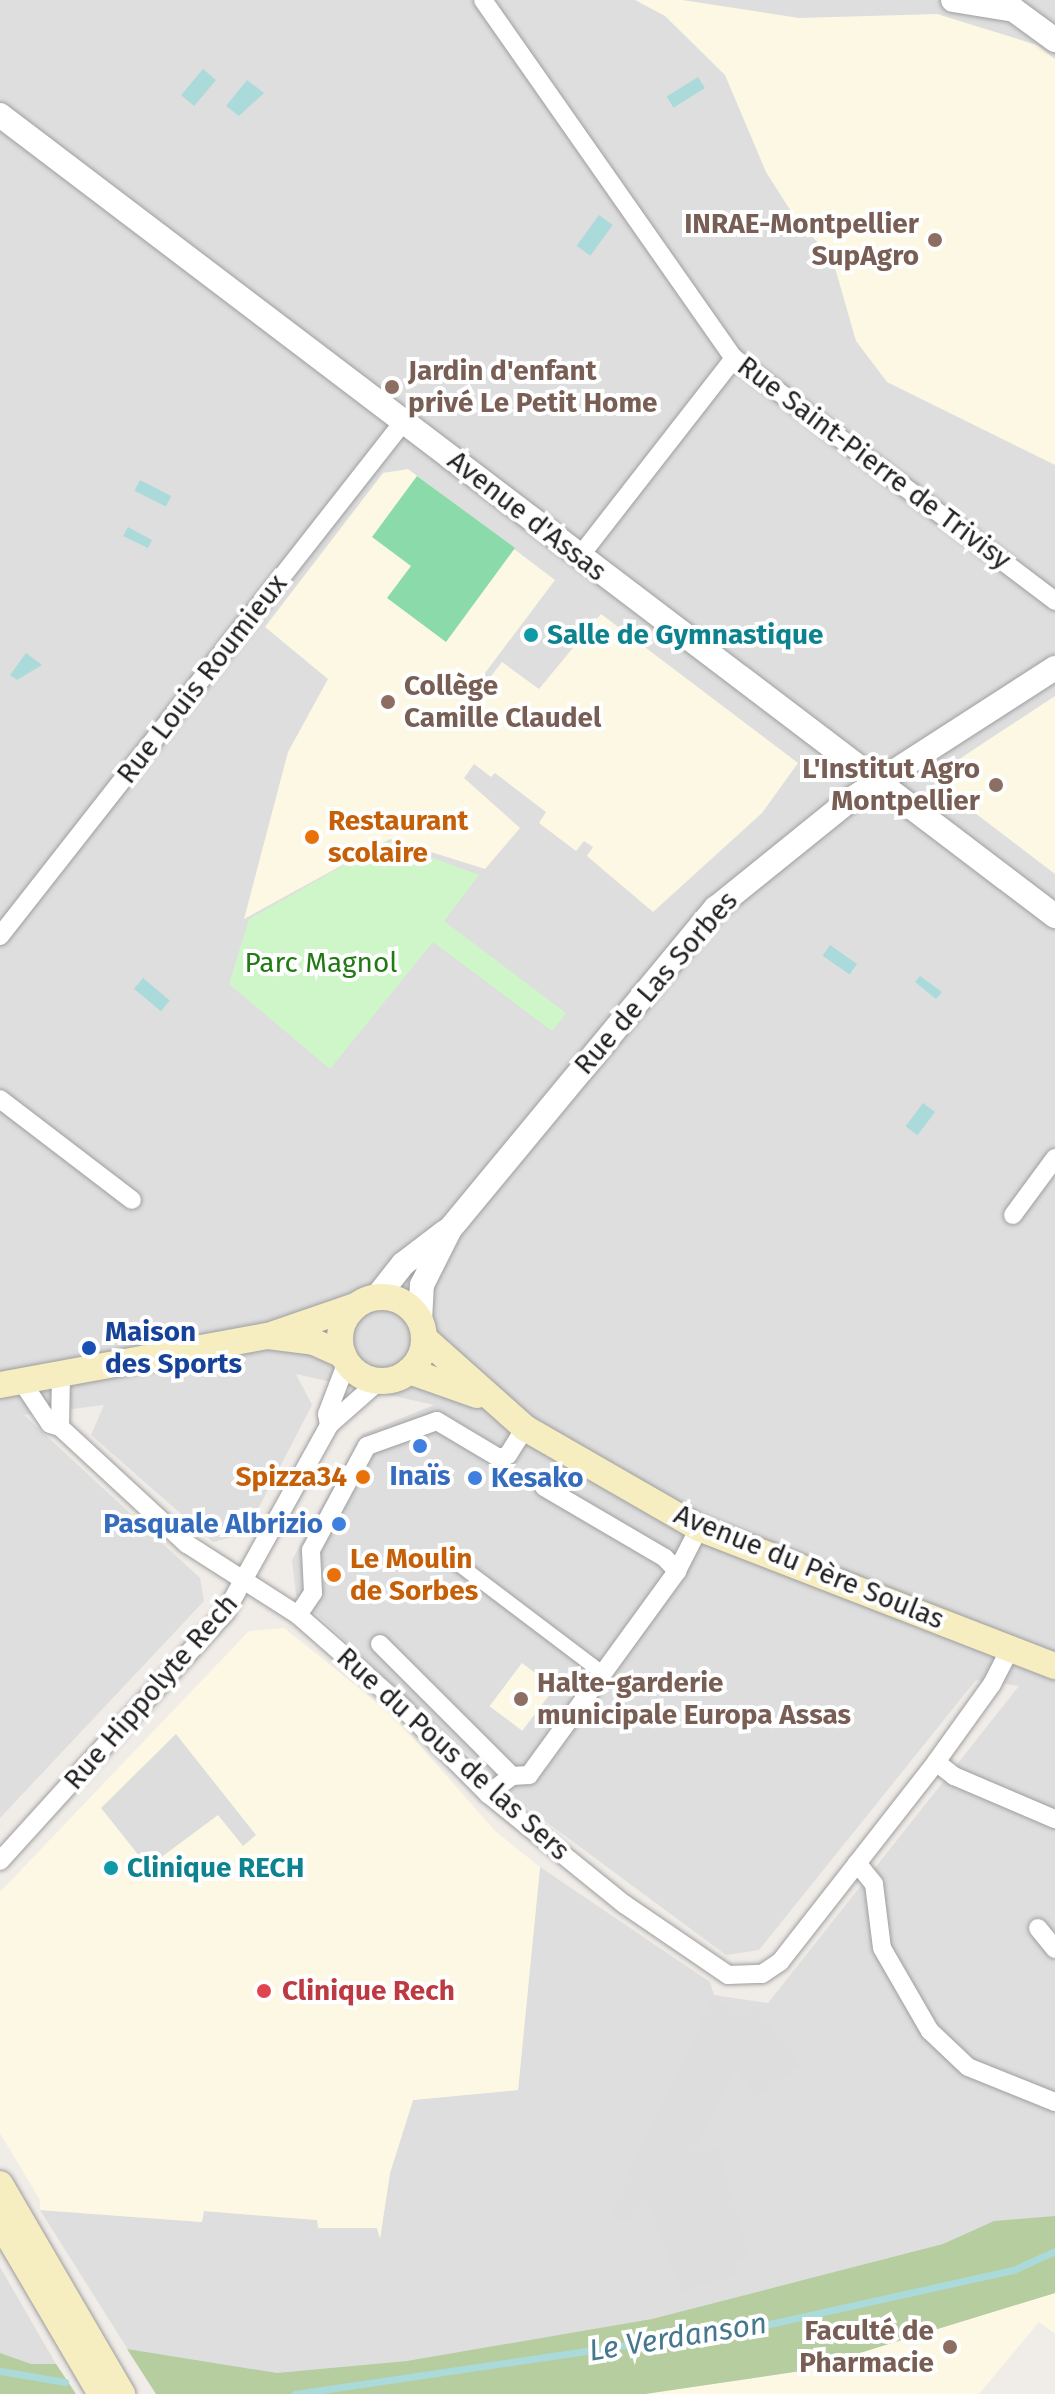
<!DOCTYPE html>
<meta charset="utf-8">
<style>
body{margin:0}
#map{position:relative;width:1055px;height:2394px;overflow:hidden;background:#f0ece8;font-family:"Fira Sans",sans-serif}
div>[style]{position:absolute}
.residential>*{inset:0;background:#dedede}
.education>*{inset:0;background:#fdf8e4;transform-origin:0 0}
.forest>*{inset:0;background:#b6cd9f}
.park>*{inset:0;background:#cff6c9}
.pitch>*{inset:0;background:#8bdaaa}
.parking>*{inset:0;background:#ddd}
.water>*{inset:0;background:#abdadb;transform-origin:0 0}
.stream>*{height:7px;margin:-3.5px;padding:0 3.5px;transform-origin:3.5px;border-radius:3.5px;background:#abdadb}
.roads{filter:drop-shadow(0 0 2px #9e9e9e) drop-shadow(0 0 2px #9e9e9e)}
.pedestrian>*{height:14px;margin:-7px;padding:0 7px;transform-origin:7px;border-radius:7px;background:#fff}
.minor>*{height:18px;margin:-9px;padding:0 9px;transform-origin:9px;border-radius:9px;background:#fff}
.tertiary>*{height:24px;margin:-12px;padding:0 12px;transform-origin:12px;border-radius:12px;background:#fff}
.secondary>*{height:26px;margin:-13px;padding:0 13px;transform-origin:13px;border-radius:13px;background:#f6edc0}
.secondary>.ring{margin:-13px;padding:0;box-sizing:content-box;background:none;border:26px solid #f6edc0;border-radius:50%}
.dots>*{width:22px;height:22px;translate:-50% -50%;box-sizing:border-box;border:4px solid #fff;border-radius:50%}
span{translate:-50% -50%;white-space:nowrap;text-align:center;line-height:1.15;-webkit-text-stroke:8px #fff;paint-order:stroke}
.education-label{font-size:28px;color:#785e54;font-weight:700}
.right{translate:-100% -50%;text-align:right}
.left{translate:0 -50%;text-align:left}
.street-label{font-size:28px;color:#212121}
.culture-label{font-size:28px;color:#0d838f;font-weight:700}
.food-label{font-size:28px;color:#c56008;font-weight:700}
.park-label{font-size:28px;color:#217a13}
.transit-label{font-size:28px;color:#164399;font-weight:700}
.shop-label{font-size:28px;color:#366cbe;font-weight:700}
.health-label{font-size:28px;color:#be3a42;font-weight:700}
.water-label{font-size:30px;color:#45788c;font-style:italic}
</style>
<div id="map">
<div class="residential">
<i style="clip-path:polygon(0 0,1055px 0,1055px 2293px,801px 2371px,645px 2394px,156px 2394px,40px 2210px,202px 2222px,203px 2211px,318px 2220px,318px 2227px,377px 2228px,380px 2237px,390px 2173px,413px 2100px,518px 2090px,540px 1867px,710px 1982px,714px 1995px,768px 2003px,1019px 1686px,976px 1680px,759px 1950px,726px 1955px,522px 1804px,296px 1595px,292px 1560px,362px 1434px,434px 1405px,296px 1374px,312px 1405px,245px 1534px,213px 1542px,91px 1435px,104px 1405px,24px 1415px,200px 1578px,204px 1601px,0 1818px)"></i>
<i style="clip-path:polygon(0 2267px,56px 2364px,76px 2394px,0 2394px)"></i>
</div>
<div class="education">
<i style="clip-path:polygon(635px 0,682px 0,799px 18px,937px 14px,1037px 45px,1055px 59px,1055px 465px,887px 382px,856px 341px,831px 254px,801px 227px,766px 172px,725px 75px,665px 16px)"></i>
<i style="clip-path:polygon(408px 469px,555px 580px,482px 677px,487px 681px,502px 662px,539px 689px,601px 614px,798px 763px,762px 813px,653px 912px,587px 856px,593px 847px,584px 841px,576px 851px,539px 823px,546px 812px,495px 773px,491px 777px,474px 764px,464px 778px,520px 828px,485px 869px,390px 839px,244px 919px,288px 752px,328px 679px,265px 627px,383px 473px)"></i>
<i style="clip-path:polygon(1055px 696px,1055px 874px,937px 784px,938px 773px)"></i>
<i style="clip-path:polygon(284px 1628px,394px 1716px,495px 1831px,540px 1867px,518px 2090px,413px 2100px,390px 2173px,380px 2239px,377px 2228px,318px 2228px,317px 2220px,204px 2211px,202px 2222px,40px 2210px,40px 2200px,0 2133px,0 1892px,249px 1631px)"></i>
<i style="left:522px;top:1663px;width:41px;height:54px;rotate:37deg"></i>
<i style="clip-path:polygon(1055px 2293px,1055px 2334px,1039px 2322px,979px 2394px,645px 2394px,801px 2371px)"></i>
</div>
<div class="forest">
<i style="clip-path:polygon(1055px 2216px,1055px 2293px,801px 2371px,645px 2394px,156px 2394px,127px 2349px,277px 2373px,407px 2361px,652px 2319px,943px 2244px,994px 2221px)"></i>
<i style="clip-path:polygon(0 2353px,31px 2364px,56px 2364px,76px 2394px,0 2394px)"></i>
</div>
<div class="park">
<i style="clip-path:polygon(387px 841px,479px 875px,444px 921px,566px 1013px,552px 1031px,433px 942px,330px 1069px,229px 984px,249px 919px)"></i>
</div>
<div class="pitch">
<i style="clip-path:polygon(417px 476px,515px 548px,446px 642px,387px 598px,411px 566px,372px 537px)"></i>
</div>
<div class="parking">
<i style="clip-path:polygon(176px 1734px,256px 1835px,243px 1846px,218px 1815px,148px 1867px,101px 1808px)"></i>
<i style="clip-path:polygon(714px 1995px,740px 2017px,754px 2005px,801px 2065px,757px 2097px,735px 2069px,690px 2156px,718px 2148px,749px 2257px,735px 2262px,738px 2275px,681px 2291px,646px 2198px,633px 2221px,609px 2216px)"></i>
</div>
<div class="water">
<i style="left:203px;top:69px;width:17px;height:34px;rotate:40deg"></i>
<i style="left:698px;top:77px;width:13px;height:37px;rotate:58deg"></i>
<i style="clip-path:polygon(247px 80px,264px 93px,239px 116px,226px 106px)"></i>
<i style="left:599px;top:215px;width:17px;height:38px;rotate:36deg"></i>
<i style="left:140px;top:480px;width:35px;height:12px;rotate:27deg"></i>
<i style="clip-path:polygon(128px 527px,152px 540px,148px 548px,123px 536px)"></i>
<i style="clip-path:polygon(26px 653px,42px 665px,17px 680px,10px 675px)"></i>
<i style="left:830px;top:945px;width:33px;height:13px;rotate:35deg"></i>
<i style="clip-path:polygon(920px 976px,942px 992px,936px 999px,915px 982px)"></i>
<i style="left:143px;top:978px;width:35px;height:14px;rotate:40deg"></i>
<i style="left:923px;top:1103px;width:15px;height:29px;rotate:37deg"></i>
</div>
<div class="stream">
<i style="left:0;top:2371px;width:66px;rotate:9.6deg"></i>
<i style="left:295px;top:2394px;width:475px;rotate:-8.4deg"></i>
<i style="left:765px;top:2325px;width:254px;rotate:-12.5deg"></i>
<i style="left:1013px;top:2270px;width:46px;rotate:-24.3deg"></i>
</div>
<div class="roads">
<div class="pedestrian">
<i style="left:453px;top:1560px;width:189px;rotate:37.1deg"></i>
</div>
<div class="minor">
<i style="left:483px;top:0;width:437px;rotate:55deg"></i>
<i style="left:734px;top:358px;width:403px;rotate:37.1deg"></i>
<i style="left:580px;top:556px;width:251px;rotate:-52.1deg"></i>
<i style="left:0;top:936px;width:655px;rotate:-51.89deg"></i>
<i style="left:0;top:1099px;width:166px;rotate:37.4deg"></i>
<i style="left:1013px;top:1215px;width:71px;rotate:-53.6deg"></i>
<i style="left:22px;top:1382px;width:50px;rotate:56.3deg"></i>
<i style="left:50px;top:1424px;width:10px;rotate:17deg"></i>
<i style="left:60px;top:1427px;width:173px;rotate:42.7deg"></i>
<i style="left:187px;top:1544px;width:132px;rotate:32.6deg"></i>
<i style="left:298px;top:1615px;width:133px;rotate:41.3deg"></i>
<i style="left:398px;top:1703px;width:128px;rotate:45.3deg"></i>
<i style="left:488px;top:1794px;width:175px;rotate:39deg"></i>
<i style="left:624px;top:1904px;width:126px;rotate:34.3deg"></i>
<i style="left:728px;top:1975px;width:34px;rotate:-2deg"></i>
<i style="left:762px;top:1974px;width:22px;rotate:-34deg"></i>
<i style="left:780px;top:1962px;width:254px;rotate:-52deg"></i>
<i style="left:936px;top:1762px;width:96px;rotate:-54.3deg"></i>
<i style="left:992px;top:1684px;width:42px;rotate:-62.8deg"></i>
<i style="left:329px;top:1425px;width:11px;rotate:-100deg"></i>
<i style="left:327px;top:1414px;width:56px;rotate:-69deg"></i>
<i style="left:60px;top:1427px;width:52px;rotate:-88.9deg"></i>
<i style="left:544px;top:1487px;width:140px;rotate:30.4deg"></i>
<i style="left:665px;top:1558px;width:18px;rotate:47deg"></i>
<i style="left:298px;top:1615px;width:27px;rotate:-56deg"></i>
<i style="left:313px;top:1593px;width:43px;rotate:-92.7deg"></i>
<i style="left:311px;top:1550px;width:118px;rotate:-61.7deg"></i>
<i style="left:367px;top:1446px;width:74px;rotate:-19.7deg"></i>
<i style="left:437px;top:1421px;width:72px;rotate:30.8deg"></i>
<i style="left:499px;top:1458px;width:9px;rotate:-18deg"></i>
<i style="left:508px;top:1455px;width:32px;rotate:-58deg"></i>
<i style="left:380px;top:1644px;width:187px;rotate:45deg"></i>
<i style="left:936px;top:1762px;width:23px;rotate:38deg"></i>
<i style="left:954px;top:1776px;width:110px;rotate:23.1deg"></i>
<i style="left:488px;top:1794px;width:30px;rotate:-37deg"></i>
<i style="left:512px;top:1776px;width:17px;rotate:-3deg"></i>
<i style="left:529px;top:1775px;width:252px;rotate:-54deg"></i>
<i style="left:677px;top:1571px;width:48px;rotate:-62.9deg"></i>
<i style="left:0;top:1861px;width:335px;rotate:-47.8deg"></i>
<i style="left:225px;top:1613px;width:215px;rotate:-61deg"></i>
<i style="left:329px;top:1425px;width:67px;rotate:-41.3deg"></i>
<i style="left:857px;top:1863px;width:27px;rotate:51deg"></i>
<i style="left:874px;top:1884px;width:64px;rotate:82.9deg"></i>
<i style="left:882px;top:1948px;width:96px;rotate:60deg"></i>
<i style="left:930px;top:2031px;width:52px;rotate:43.5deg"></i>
<i style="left:968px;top:2067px;width:94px;rotate:21.9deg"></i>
<i style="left:1038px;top:1928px;width:27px;rotate:51deg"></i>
</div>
<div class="tertiary">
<i style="left:953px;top:0;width:62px;rotate:9.3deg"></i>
<i style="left:1014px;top:10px;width:51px;rotate:36.2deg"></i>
<i style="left:0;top:115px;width:1325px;rotate:37.21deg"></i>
<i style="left:377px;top:1297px;width:42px;rotate:-51.8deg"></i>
<i style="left:403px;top:1264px;width:53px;rotate:-37.3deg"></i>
<i style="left:420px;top:1321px;width:36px;rotate:-87deg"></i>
<i style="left:422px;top:1285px;width:63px;rotate:-63.4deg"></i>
<i style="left:450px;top:1229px;width:417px;rotate:-50.4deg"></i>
<i style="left:716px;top:908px;width:172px;rotate:-38.9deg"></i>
<i style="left:850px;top:800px;width:244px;rotate:-32.8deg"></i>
</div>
<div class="secondary">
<i class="ring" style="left:340px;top:1297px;width:58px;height:58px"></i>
<i style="left:268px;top:1336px;width:46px;rotate:7.4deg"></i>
<i style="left:314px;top:1342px;width:32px;rotate:24deg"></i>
<i style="left:424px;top:1338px;width:135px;rotate:41.7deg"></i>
<i style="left:525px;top:1428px;width:201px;rotate:29.9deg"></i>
<i style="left:699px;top:1528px;width:382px;rotate:21.2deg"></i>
<i style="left:409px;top:1371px;width:72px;rotate:19.4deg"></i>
<i style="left:0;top:1385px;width:272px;rotate:-10.4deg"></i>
<i style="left:268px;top:1336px;width:92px;rotate:-19deg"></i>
<i style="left:0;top:2184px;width:243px;rotate:59.8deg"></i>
<i style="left:0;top:2222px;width:199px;rotate:59.6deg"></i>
</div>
</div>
<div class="dots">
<i style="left:935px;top:240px;background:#8d6e63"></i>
<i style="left:392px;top:387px;background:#8d6e63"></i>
<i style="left:531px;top:635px;background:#0f9aa8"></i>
<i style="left:388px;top:702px;background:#8d6e63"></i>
<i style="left:996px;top:785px;background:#8d6e63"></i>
<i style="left:312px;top:837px;background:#e8710a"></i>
<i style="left:89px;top:1348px;background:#1a4fb4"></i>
<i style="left:420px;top:1446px;background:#3f7fe0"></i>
<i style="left:363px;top:1477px;background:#e8710a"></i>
<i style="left:475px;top:1478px;background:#3f7fe0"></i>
<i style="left:339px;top:1524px;background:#3f7fe0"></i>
<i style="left:334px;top:1575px;background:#e8710a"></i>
<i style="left:521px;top:1699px;background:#8d6e63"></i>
<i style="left:111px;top:1868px;background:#0f9aa8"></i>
<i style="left:264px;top:1991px;background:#e0444e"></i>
<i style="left:950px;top:2347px;background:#8d6e63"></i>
</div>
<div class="education-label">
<span class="right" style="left:919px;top:240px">INRAE-Montpellier<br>SupAgro</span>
<span class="left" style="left:408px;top:387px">Jardin d'enfant<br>privé Le Petit Home</span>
<span class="left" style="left:404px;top:702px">Collège<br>Camille Claudel</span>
<span class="right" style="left:980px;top:785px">L'Institut Agro<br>Montpellier</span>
<span class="left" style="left:537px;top:1699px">Halte-garderie<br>municipale Europa Assas</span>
<span class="right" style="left:934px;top:2347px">Faculté de<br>Pharmacie</span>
</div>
<div class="street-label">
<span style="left:874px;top:463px;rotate:37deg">Rue Saint-Pierre de Trivisy</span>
<span style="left:527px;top:516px;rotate:38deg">Avenue d'Assas</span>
<span style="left:202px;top:679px;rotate:-52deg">Rue Louis Roumieux</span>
<span style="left:656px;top:983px;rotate:-49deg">Rue de Las Sorbes</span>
<span style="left:809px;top:1567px;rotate:22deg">Avenue du Père Soulas</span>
<span style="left:151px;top:1692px;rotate:-49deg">Rue Hippolyte Rech</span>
<span style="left:453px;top:1754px;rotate:42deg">Rue du Pous de las Sers</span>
</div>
<div class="culture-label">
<span class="left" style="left:547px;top:635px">Salle de Gymnastique</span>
<span class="left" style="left:127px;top:1868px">Clinique RECH</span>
</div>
<div class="food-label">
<span class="left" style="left:328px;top:837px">Restaurant<br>scolaire</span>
<span class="right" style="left:347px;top:1477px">Spizza34</span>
<span class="left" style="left:350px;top:1575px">Le Moulin<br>de Sorbes</span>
</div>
<div class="park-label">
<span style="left:321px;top:963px">Parc Magnol</span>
</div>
<div class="transit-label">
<span class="left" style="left:105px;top:1348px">Maison<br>des Sports</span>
</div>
<div class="shop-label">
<span style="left:420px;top:1476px">Inaïs</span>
<span class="left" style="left:491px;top:1478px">Kesako</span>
<span class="right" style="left:323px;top:1524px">Pasquale Albrizio</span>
</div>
<div class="health-label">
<span class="left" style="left:282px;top:1991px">Clinique Rech</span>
</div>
<div class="water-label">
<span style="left:678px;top:2337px;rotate:-9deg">Le Verdanson</span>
</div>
</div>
